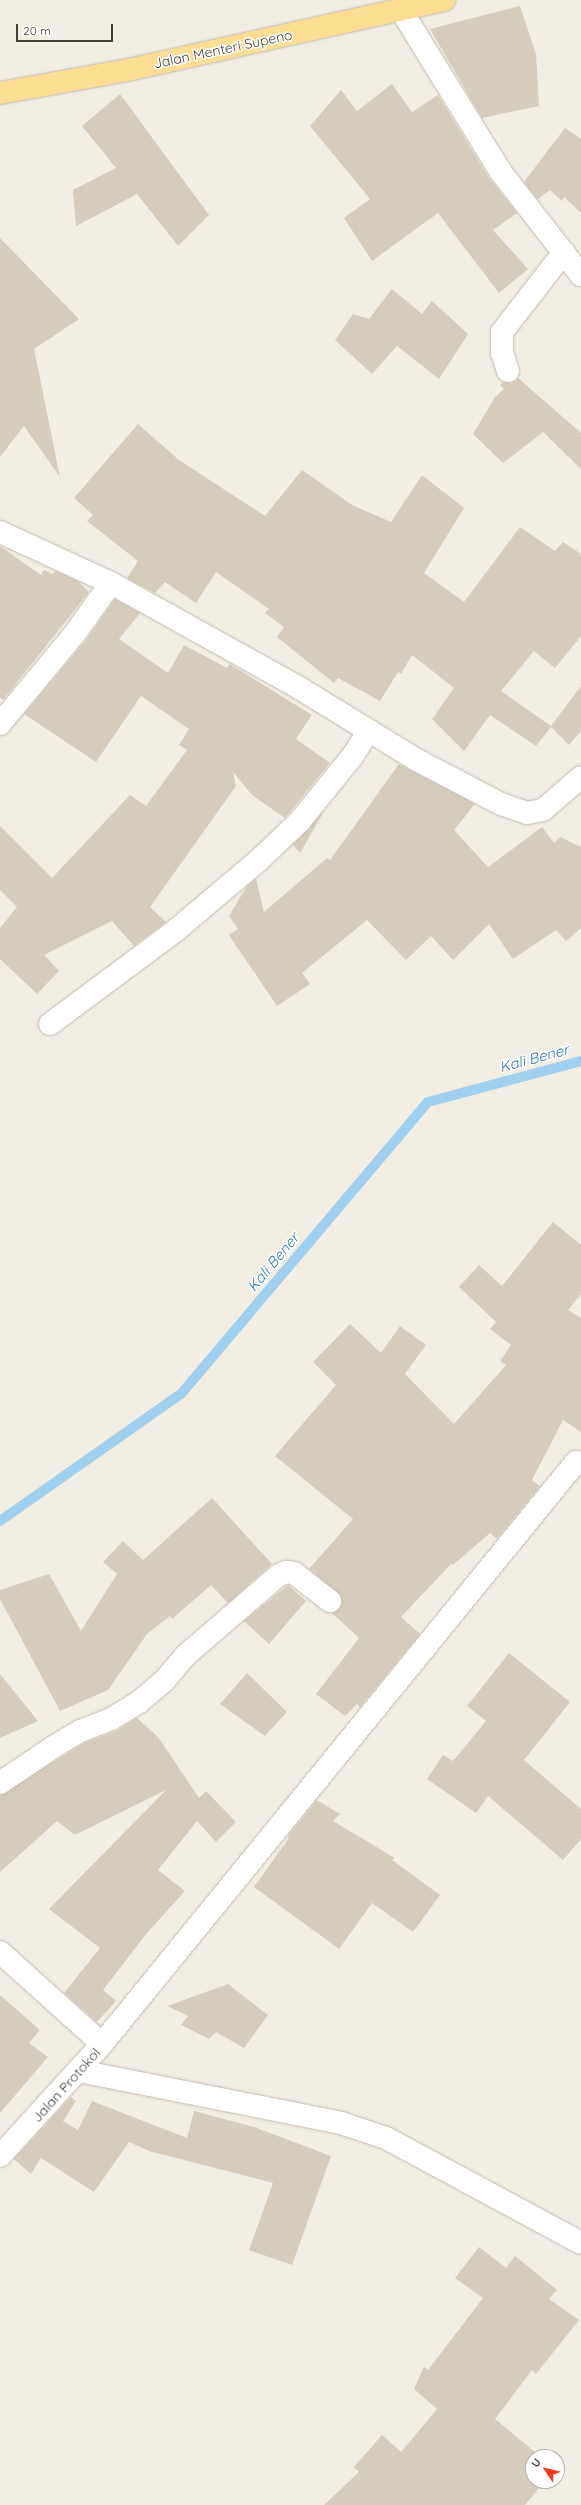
<!DOCTYPE html>
<style>
body{margin:0}
#map{position:relative;width:581px;height:2505px;overflow:hidden;background:#f2eee4;font-family:Quicksand,sans-serif}
div>[style]{position:absolute}
.stream>*{height:10px;margin:-5px;padding:0 5px;transform-origin:5px;border-radius:5px;background:#a1cfee}
.building>*{inset:0;background:#d6ccbd}
.roads{filter:drop-shadow(0 0 1px #c0b8aa) drop-shadow(0 0 1px #c0b8aa)}
.minor>*{height:22px;margin:-11px;padding:0 11px;transform-origin:11px;border-radius:11px;background:#fff}
.major>*{height:22px;margin:-11px;padding:0 11px;transform-origin:11px;border-radius:11px;background:#fbde94}
span{translate:-50% -50%;white-space:nowrap;text-align:center;line-height:1.15;-webkit-text-stroke:3px #fff;paint-order:stroke}
.street-label{font-size:14px;color:#443e34}
.water-label{font-size:15px;color:#3179ac;font-style:italic}
.north{position:absolute;left:525px;top:2449px;width:40px;height:40px;box-sizing:border-box;background:#fff;border:1px solid #b4b2ae;border-radius:50%;rotate:305deg;font-size:11px;font-weight:700;line-height:16px;text-align:center;color:#443e34}
.north::after{content:'';display:block;margin:auto;width:14px;height:18px;background:#f43919;clip-path:polygon(50% 0,100% 100%,50% 72%,0 100%)}
.scale{position:absolute;left:16px;top:24px;width:97px;height:18px;box-sizing:border-box;border:2px solid #443e34;border-top:0;padding-left:5px;font-size:12px;line-height:14px;white-space:nowrap;color:#443e34;-webkit-text-stroke:3px #fff;paint-order:stroke}
</style>
<div id="map">
<div class="stream">
<i style="left:0;top:1521px;width:221px;rotate:-35.1deg"></i>
<i style="left:181px;top:1394px;width:382px;rotate:-49.8deg"></i>
<i style="left:428px;top:1102px;width:158px;rotate:-15deg"></i>
</div>
<div class="building">
<i style="clip-path:polygon(520px 6px,536px 54px,539px 106px,482px 118px,430px 29px)"></i>
<i style="clip-path:polygon(392px 84px,412px 112px,438px 95px,489px 178px,517px 213px,493px 230px,528px 269px,499px 293px,438px 213px,372px 261px,344px 218px,370px 199px,310px 126px,341px 90px,357px 111px)"></i>
<i style="clip-path:polygon(120px 94px,209px 215px,178px 246px,137px 194px,76px 226px,73px 190px,116px 168px,82px 126px)"></i>
<i style="clip-path:polygon(565px 128px,581px 139px,581px 213px,564px 197px,562px 201px,550px 190px,538px 199px,524px 182px)"></i>
<i style="clip-path:polygon(0 238px,79px 319px,34px 349px,60px 477px,24px 426px,0 457px)"></i>
<i style="clip-path:polygon(392px 289px,422px 314px,432px 301px,468px 334px,439px 379px,397px 346px,372px 374px,335px 340px,353px 314px,369px 319px)"></i>
<i style="clip-path:polygon(518px 378px,581px 433px,581px 469px,543px 432px,503px 463px,473px 434px,495px 397px,504px 389px,500px 385px,503px 382px,512px 383px)"></i>
<i style="clip-path:polygon(138px 424px,179px 460px,265px 516px,302px 470px,352px 505px,391px 522px,422px 475px,464px 508px,424px 573px,464px 602px,520px 527px,555px 551px,563px 542px,581px 554px,581px 636px,555px 668px,534px 651px,501px 691px,551px 726px,581px 686px,581px 731px,569px 745px,551px 727px,536px 746px,490px 715px,464px 751px,432px 719px,454px 688px,412px 655px,401px 674px,398px 672px,380px 701px,338px 678px,334px 683px,277px 637px,284px 627px,265px 613px,269px 609px,216px 572px,196px 603px,165px 582px,155px 593px,127px 578px,138px 561px,87px 521px,93px 515px,74px 498px)"></i>
<i style="clip-path:polygon(0 546px,41px 575px,44px 570px,53px 574px,55px 571px,78px 581px,89px 592px,3px 700px,0 698px)"></i>
<i style="clip-path:polygon(115px 599px,140px 613px,119px 639px,168px 673px,184px 645px,227px 668px,230px 664px,312px 715px,296px 739px,330px 763px,285px 818px,252px 795px,233px 772px,236px 786px,150px 907px,166px 922px,134px 946px,112px 921px,44px 955px,59px 971px,37px 994px,0 959px,0 928px,17px 907px,0 890px,0 826px,52px 878px,130px 795px,146px 806px,187px 750px,179px 745px,189px 729px,141px 696px,96px 762px,24px 714px,86px 640px)"></i>
<i style="clip-path:polygon(399px 764px,475px 804px,454px 830px,488px 867px,542px 827px,554px 843px,560px 837px,581px 847px,581px 928px,566px 941px,556px 930px,513px 959px,489px 924px,453px 960px,431px 936px,406px 960px,367px 920px,302px 973px,310px 984px,277px 1006px,229px 935px,238px 929px,229px 916px,247px 886px,256px 879px,264px 912px,327px 858px,330px 860px)"></i>
<i style="clip-path:polygon(324px 811px,300px 853px,293px 845px)"></i>
<i style="clip-path:polygon(553px 1222px,581px 1245px,581px 1294px,568px 1310px,581px 1318px,581px 1432px,563px 1420px,532px 1480px,540px 1486px,497px 1539px,490px 1533px,453px 1565px,451px 1564px,401px 1617px,420px 1634px,360px 1707px,357px 1704px,345px 1716px,316px 1694px,359px 1638px,332px 1613px,340px 1608px,341px 1596px,309px 1569px,353px 1519px,275px 1456px,336px 1385px,313px 1362px,350px 1324px,381px 1353px,400px 1326px,426px 1345px,405px 1374px,454px 1424px,506px 1365px,500px 1361px,511px 1345px,490px 1329px,496px 1322px,459px 1287px,479px 1265px,502px 1286px)"></i>
<i style="clip-path:polygon(212px 1498px,272px 1564px,228px 1603px,211px 1585px,172px 1619px,170px 1616px,147px 1634px,108px 1690px,60px 1711px,0 1599px,0 1590px,49px 1574px,81px 1631px,117px 1574px,103px 1562px,123px 1541px,143px 1560px)"></i>
<i style="clip-path:polygon(288px 1585px,306px 1601px,269px 1644px,244px 1621px)"></i>
<i style="clip-path:polygon(509px 1653px,570px 1702px,524px 1760px,581px 1809px,581px 1839px,563px 1860px,488px 1796px,476px 1813px,427px 1779px,443px 1755px,453px 1761px,486px 1721px,467px 1706px)"></i>
<i style="clip-path:polygon(247px 1673px,287px 1712px,265px 1736px,220px 1704px)"></i>
<i style="clip-path:polygon(0 1674px,38px 1721px,0 1738px)"></i>
<i style="clip-path:polygon(137px 1718px,158px 1737px,199px 1798px,206px 1791px,236px 1822px,216px 1842px,197px 1821px,158px 1870px,185px 1891px,147px 1933px,103px 1990px,116px 2001px,97px 2022px,64px 1993px,100px 1948px,49px 1909px,166px 1790px,75px 1835px,57px 1821px,0 1872px,0 1795px,86px 1742px,116px 1731px)"></i>
<i style="clip-path:polygon(317px 1800px,340px 1814px,333px 1821px,395px 1858px,392px 1860px,440px 1895px,413px 1932px,372px 1903px,339px 1949px,254px 1887px,289px 1838px,287px 1837px)"></i>
<i style="clip-path:polygon(228px 1984px,268px 2015px,244px 2048px,216px 2032px,209px 2039px,181px 2025px,188px 2016px,167px 2006px)"></i>
<i style="clip-path:polygon(0 1995px,40px 2030px,29px 2043px,48px 2057px,0 2113px)"></i>
<i style="clip-path:polygon(71px 2097px,76px 2101px,63px 2121px,78px 2130px,92px 2101px,187px 2138px,194px 2111px,254px 2127px,331px 2156px,292px 2265px,249px 2250px,273px 2183px,149px 2151px,129px 2142px,94px 2192px,41px 2158px,31px 2174px,14px 2159px)"></i>
<i style="clip-path:polygon(479px 2247px,506px 2268px,515px 2256px,557px 2290px,549px 2299px,579px 2320px,536px 2374px,532px 2370px,495px 2419px,541px 2457px,533px 2457px,533px 2481px,545px 2481px,525px 2505px,324px 2505px,359px 2472px,354px 2467px,382px 2435px,401px 2452px,437px 2409px,414px 2389px,424px 2367px,428px 2370px,483px 2298px,455px 2278px)"></i>
</div>
<div class="roads">
<div class="minor">
<i style="left:401px;top:10px;width:189px;rotate:58.4deg"></i>
<i style="left:500px;top:171px;width:132px;rotate:52.1deg"></i>
<i style="left:508px;top:371px;width:19px;rotate:-108deg"></i>
<i style="left:502px;top:353px;width:21px;rotate:-90deg"></i>
<i style="left:502px;top:332px;width:101px;rotate:-52.2deg"></i>
<i style="left:0;top:532px;width:122px;rotate:24.7deg"></i>
<i style="left:111px;top:583px;width:212px;rotate:29.1deg"></i>
<i style="left:296px;top:686px;width:140px;rotate:31.5deg"></i>
<i style="left:415px;top:759px;width:97px;rotate:27.6deg"></i>
<i style="left:501px;top:804px;width:28px;rotate:19deg"></i>
<i style="left:527px;top:813px;width:16px;rotate:-11deg"></i>
<i style="left:543px;top:810px;width:50px;rotate:-41deg"></i>
<i style="left:0;top:724px;width:119px;rotate:-50.4deg"></i>
<i style="left:76px;top:632px;width:60px;rotate:-54.5deg"></i>
<i style="left:50px;top:1024px;width:156px;rotate:-36.6deg"></i>
<i style="left:175px;top:931px;width:110px;rotate:-40.2deg"></i>
<i style="left:259px;top:860px;width:57px;rotate:-43.6deg"></i>
<i style="left:300px;top:821px;width:86px;rotate:-51.1deg"></i>
<i style="left:354px;top:754px;width:28px;rotate:-58deg"></i>
<i style="left:0;top:1783px;width:66px;rotate:-33.9deg"></i>
<i style="left:55px;top:1746px;width:29px;rotate:-31deg"></i>
<i style="left:80px;top:1731px;width:33px;rotate:-21deg"></i>
<i style="left:111px;top:1719px;width:33px;rotate:-31deg"></i>
<i style="left:139px;top:1702px;width:33px;rotate:-40deg"></i>
<i style="left:164px;top:1681px;width:33px;rotate:-50deg"></i>
<i style="left:185px;top:1656px;width:124px;rotate:-40.8deg"></i>
<i style="left:279px;top:1575px;width:8px;rotate:-23deg"></i>
<i style="left:286px;top:1572px;width:8px;rotate:7deg"></i>
<i style="left:294px;top:1573px;width:46px;rotate:37.9deg"></i>
<i style="left:0;top:1952px;width:137px;rotate:42deg"></i>
<i style="left:102px;top:2044px;width:151px;rotate:132.3deg"></i>
<i style="left:102px;top:2044px;width:751px;rotate:-50.84deg"></i>
<i style="left:79px;top:2071px;width:267px;rotate:11.2deg"></i>
<i style="left:341px;top:2123px;width:47px;rotate:18.4deg"></i>
<i style="left:386px;top:2138px;width:221px;rotate:28.3deg"></i>
</div>
<div class="major">
<i style="left:0;top:93px;width:130px;rotate:-10.2deg"></i>
<i style="left:128px;top:70px;width:324px;rotate:-12.5deg"></i>
</div>
</div>
<div class="street-label">
<span style="left:223px;top:49px;rotate:-12deg">Jalan Menteri Supeno</span>
<span style="left:66px;top:2085px;rotate:-48deg">Jalan Protokol</span>
</div>
<div class="water-label">
<span style="left:534px;top:1058px;rotate:-15deg">Kali Bener</span>
<span style="left:273px;top:1262px;rotate:-50deg">Kali Bener</span>
</div>
<div class="north">U</div>
<div class="scale">20 m</div>
</div>
